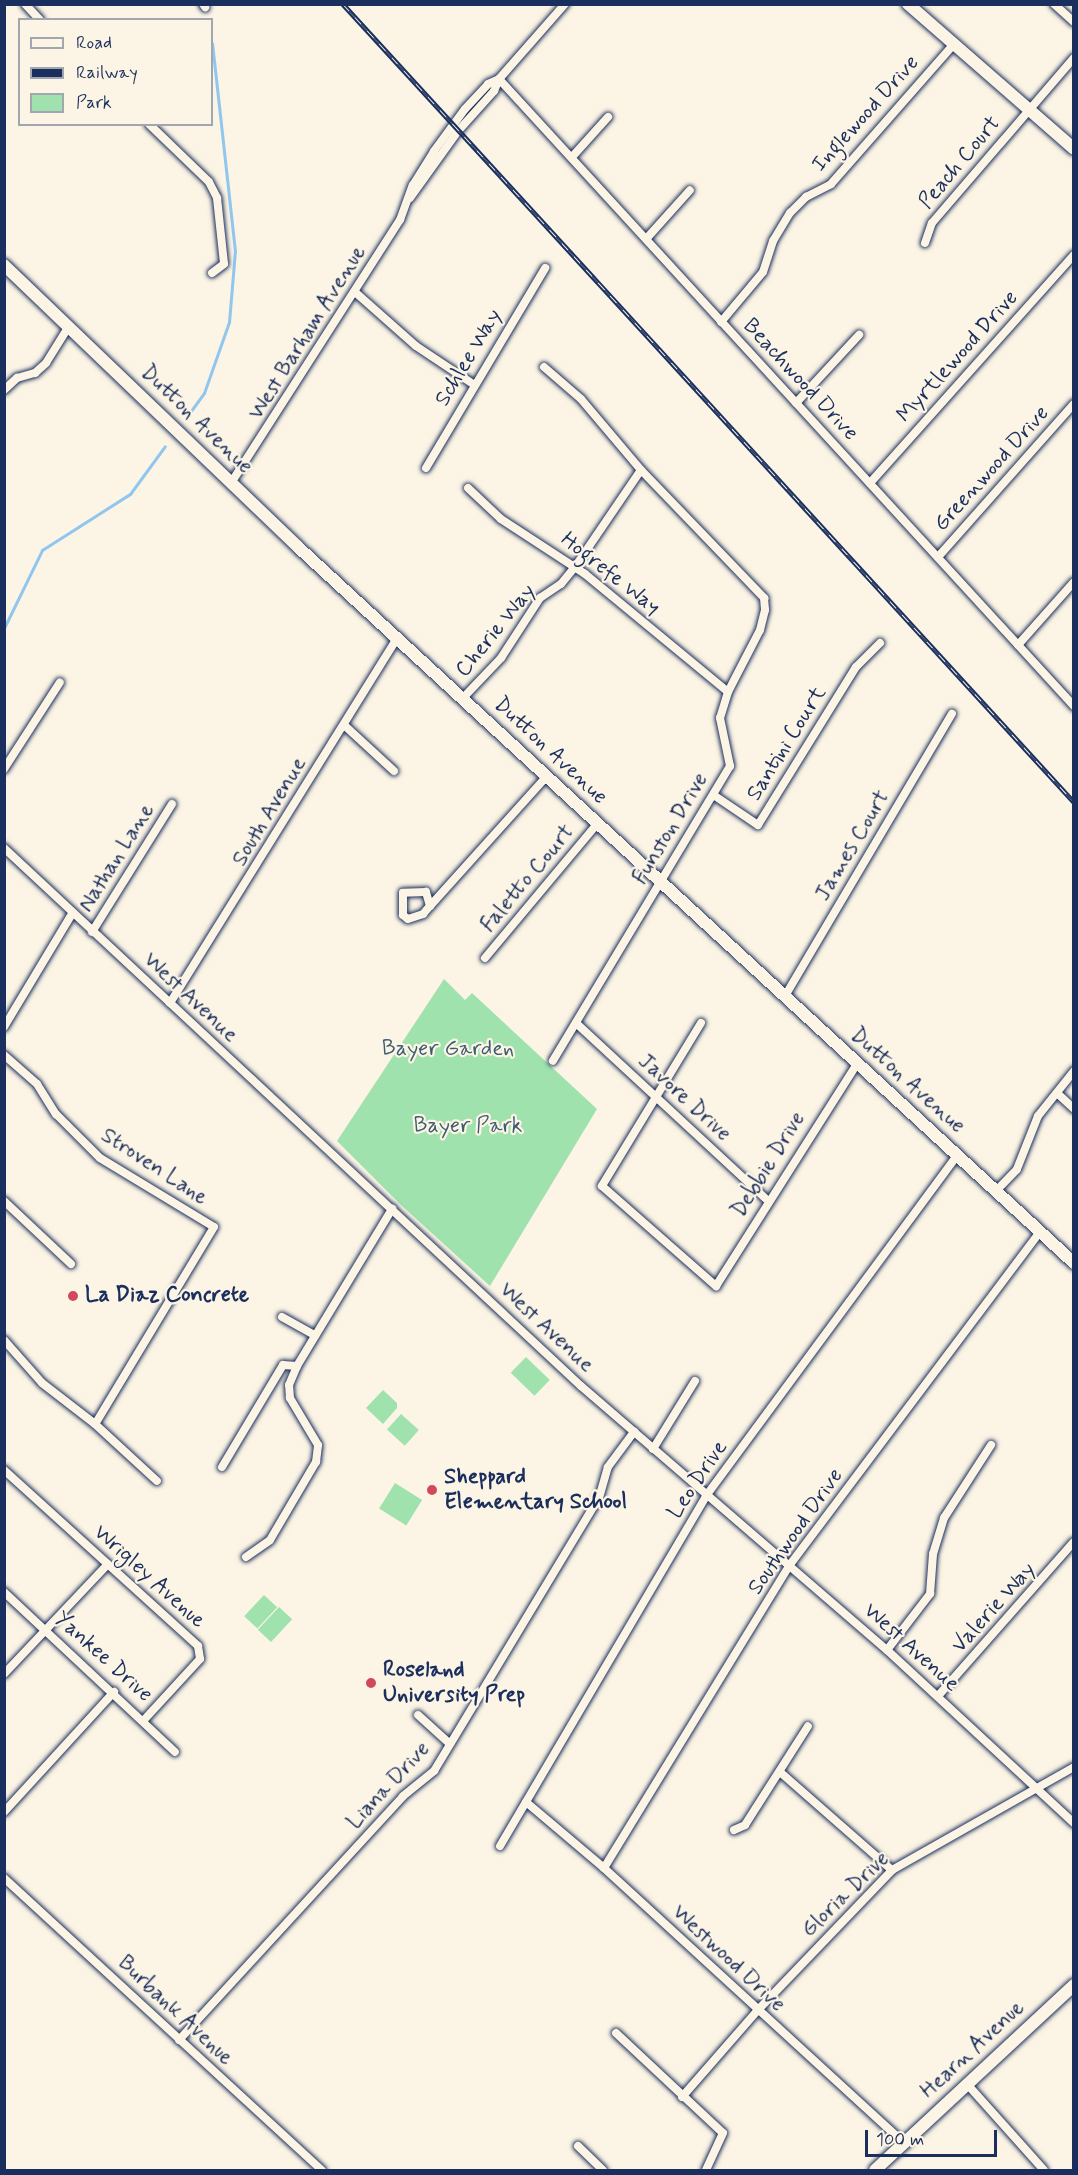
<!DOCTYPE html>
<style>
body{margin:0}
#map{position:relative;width:1078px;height:2175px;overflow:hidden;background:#fcf5e5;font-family:Mynerve,sans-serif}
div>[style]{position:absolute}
.green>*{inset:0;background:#9fe2ad;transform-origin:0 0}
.stream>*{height:3px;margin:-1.5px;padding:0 1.5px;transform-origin:1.5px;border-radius:1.5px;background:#91c6ee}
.roads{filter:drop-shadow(0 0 2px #1b2f5e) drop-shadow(0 0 2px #1b2f5e)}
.street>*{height:8px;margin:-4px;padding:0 4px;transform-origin:4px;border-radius:4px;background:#fcf5e5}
.secondary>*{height:12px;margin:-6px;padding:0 6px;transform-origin:6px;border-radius:6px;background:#fcf5e5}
.rail>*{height:5px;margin-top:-2.5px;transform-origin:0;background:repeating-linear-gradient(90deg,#fcf5e5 0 9px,#1b2f5e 0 18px);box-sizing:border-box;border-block:2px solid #1b2f5e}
.dots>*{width:16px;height:16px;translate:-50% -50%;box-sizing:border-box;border:3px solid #fcf5e5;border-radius:50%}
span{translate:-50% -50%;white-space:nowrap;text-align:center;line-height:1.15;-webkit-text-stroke:4.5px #fcf5e5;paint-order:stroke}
.street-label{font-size:22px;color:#1b2f5e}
.park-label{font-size:22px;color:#3c5c72}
.poi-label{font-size:22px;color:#1b2f5e;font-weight:700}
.left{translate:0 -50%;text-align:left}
.frame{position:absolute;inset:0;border:6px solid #1b2f5e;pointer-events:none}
.legend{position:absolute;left:18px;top:18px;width:195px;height:108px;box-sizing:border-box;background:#fcf5e5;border:2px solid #a2a6af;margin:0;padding:8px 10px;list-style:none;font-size:18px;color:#1b2f5e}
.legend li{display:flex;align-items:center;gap:12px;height:30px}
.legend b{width:30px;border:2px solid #a2a6af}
.scale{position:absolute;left:865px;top:2130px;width:132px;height:27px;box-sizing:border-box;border:3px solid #1b2f5e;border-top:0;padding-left:8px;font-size:18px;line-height:21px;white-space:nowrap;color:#1b2f5e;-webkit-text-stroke:4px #fcf5e5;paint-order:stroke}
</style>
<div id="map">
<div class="green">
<i style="clip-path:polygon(444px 979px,465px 1000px,472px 993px,597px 1109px,490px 1286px,401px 1205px,337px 1141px)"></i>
<i style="left:526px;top:1357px;width:33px;height:22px;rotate:44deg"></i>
<i style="clip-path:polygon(383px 1390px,397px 1403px,397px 1408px,383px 1424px,366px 1408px)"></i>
<i style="left:401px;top:1414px;width:24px;height:21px;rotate:42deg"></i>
<i style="left:395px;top:1483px;width:32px;height:30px;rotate:32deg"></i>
<i style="left:264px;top:1595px;width:18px;height:29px;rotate:43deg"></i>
<i style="left:279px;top:1607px;width:18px;height:31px;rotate:43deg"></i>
</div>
<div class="stream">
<i style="left:188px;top:415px;width:27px;rotate:-54deg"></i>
<i style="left:204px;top:393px;width:75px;rotate:-70.6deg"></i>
<i style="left:229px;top:322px;width:71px;rotate:-85.2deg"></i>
<i style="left:235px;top:251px;width:209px;rotate:-96.3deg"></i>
<i style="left:4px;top:628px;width:87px;rotate:-64deg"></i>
<i style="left:42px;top:550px;width:104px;rotate:-32.5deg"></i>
<i style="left:130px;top:494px;width:59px;rotate:-53.9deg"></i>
</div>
<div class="roads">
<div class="street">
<i style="left:25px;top:4px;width:22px;rotate:47deg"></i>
<i style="left:203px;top:4px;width:4px;rotate:56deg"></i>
<i style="left:1054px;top:4px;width:27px;rotate:42deg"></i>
<i style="left:499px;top:79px;width:851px;rotate:47.48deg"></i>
<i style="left:149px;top:124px;width:83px;rotate:44deg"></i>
<i style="left:209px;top:182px;width:18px;rotate:63deg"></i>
<i style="left:217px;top:198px;width:66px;rotate:83.9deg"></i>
<i style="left:224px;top:264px;width:15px;rotate:143deg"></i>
<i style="left:572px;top:157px;width:54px;rotate:-48deg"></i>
<i style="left:410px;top:198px;width:82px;rotate:-54.4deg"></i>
<i style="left:458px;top:131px;width:54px;rotate:-48deg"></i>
<i style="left:494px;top:91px;width:13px;rotate:-67deg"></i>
<i style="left:499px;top:79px;width:100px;rotate:-48.7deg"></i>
<i style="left:647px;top:238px;width:64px;rotate:-48.1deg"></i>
<i style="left:925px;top:243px;width:21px;rotate:-71deg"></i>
<i style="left:932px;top:223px;width:218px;rotate:-49.3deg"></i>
<i style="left:355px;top:292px;width:81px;rotate:41.5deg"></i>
<i style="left:416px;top:346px;width:69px;rotate:33.7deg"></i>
<i style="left:721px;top:322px;width:65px;rotate:-50deg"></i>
<i style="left:763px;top:272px;width:33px;rotate:-72deg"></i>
<i style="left:773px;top:241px;width:33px;rotate:-59deg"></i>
<i style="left:790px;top:213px;width:23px;rotate:-45deg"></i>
<i style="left:806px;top:197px;width:28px;rotate:-27deg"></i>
<i style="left:831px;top:184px;width:186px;rotate:-48.7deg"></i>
<i style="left:544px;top:367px;width:49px;rotate:40.9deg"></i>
<i style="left:581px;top:399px;width:93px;rotate:49.8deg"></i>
<i style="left:641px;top:470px;width:178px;rotate:46.1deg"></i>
<i style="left:764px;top:598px;width:12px;rotate:85deg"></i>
<i style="left:765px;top:610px;width:21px;rotate:104deg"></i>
<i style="left:760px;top:630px;width:70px;rotate:117.3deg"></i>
<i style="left:728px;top:692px;width:27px;rotate:107deg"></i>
<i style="left:720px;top:718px;width:49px;rotate:78.2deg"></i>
<i style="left:730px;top:766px;width:344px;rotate:121deg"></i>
<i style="left:4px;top:390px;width:18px;rotate:-43deg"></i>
<i style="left:17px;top:378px;width:19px;rotate:-16deg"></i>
<i style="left:35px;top:373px;width:15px;rotate:-42deg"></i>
<i style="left:46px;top:363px;width:44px;rotate:-58.1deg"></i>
<i style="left:796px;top:403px;width:93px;rotate:-47.2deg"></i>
<i style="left:426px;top:468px;width:233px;rotate:-59.2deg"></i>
<i style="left:231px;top:483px;width:313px;rotate:-57.3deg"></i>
<i style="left:400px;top:220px;width:37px;rotate:-70deg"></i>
<i style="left:413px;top:185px;width:40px;rotate:-58deg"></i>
<i style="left:434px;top:151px;width:52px;rotate:-53.6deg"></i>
<i style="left:465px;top:109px;width:34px;rotate:-47deg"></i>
<i style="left:488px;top:84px;width:12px;rotate:-24deg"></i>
<i style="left:870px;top:483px;width:306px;rotate:-48.2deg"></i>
<i style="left:468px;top:488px;width:45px;rotate:43.2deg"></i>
<i style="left:501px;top:519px;width:100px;rotate:33.2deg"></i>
<i style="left:585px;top:574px;width:185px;rotate:39.5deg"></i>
<i style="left:938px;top:557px;width:205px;rotate:-48.4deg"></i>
<i style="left:1018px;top:645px;width:84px;rotate:-48.4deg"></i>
<i style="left:462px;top:699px;width:57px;rotate:-46.4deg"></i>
<i style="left:501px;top:658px;width:72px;rotate:-57deg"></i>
<i style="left:540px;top:598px;width:25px;rotate:-34deg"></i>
<i style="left:561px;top:584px;width:22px;rotate:-51deg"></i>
<i style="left:575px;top:567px;width:117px;rotate:-55.8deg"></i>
<i style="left:344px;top:725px;width:68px;rotate:42.6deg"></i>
<i style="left:4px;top:769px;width:103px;rotate:-57.2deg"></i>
<i style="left:715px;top:796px;width:52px;rotate:34deg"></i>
<i style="left:758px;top:825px;width:186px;rotate:-58.2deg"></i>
<i style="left:856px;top:667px;width:34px;rotate:-45deg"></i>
<i style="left:4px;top:848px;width:789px;rotate:43deg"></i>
<i style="left:581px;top:1386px;width:404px;rotate:40.8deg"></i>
<i style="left:887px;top:1650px;width:255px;rotate:42.8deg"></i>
<i style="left:430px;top:906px;width:15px;rotate:-106deg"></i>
<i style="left:426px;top:892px;width:23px;rotate:178deg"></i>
<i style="left:403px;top:893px;width:22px;rotate:90deg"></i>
<i style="left:403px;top:915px;width:6px;rotate:39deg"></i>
<i style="left:408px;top:919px;width:16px;rotate:-18deg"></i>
<i style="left:423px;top:914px;width:11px;rotate:-49deg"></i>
<i style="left:430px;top:906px;width:173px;rotate:-48deg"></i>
<i style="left:92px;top:932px;width:151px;rotate:-58deg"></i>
<i style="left:485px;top:958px;width:176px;rotate:-50.1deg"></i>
<i style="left:785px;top:996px;width:328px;rotate:-59.4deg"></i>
<i style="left:170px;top:1003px;width:429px;rotate:-58.1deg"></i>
<i style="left:576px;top:1023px;width:260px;rotate:42.8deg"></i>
<i style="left:701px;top:1023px;width:191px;rotate:121.3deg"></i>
<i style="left:602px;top:1186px;width:152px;rotate:41.3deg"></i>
<i style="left:716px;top:1286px;width:262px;rotate:-57.6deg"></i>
<i style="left:4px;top:1027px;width:132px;rotate:-59deg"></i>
<i style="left:4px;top:1055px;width:44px;rotate:41.3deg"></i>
<i style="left:37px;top:1084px;width:36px;rotate:58deg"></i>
<i style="left:56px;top:1114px;width:62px;rotate:45deg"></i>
<i style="left:100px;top:1158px;width:133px;rotate:31.2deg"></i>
<i style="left:214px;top:1227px;width:230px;rotate:121.1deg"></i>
<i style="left:1057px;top:1093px;width:23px;rotate:43deg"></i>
<i style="left:996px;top:1191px;width:30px;rotate:-46deg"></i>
<i style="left:1017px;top:1169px;width:57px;rotate:-68.4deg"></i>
<i style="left:1038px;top:1116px;width:58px;rotate:-51.3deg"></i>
<i style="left:4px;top:1201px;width:92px;rotate:43.2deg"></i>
<i style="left:282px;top:1317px;width:38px;rotate:29deg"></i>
<i style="left:4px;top:1340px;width:57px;rotate:48.5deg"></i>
<i style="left:42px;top:1383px;width:67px;rotate:37.7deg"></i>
<i style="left:95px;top:1424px;width:84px;rotate:42.6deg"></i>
<i style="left:653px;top:1449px;width:80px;rotate:-58.3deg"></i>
<i style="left:222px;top:1467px;width:119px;rotate:-59.1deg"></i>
<i style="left:283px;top:1365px;width:14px;rotate:4deg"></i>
<i style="left:4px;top:1470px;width:262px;rotate:42.2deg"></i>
<i style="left:198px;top:1646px;width:13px;rotate:81deg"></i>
<i style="left:200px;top:1659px;width:83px;rotate:132.6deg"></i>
<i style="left:246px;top:1557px;width:29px;rotate:-35deg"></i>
<i style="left:270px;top:1540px;width:91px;rotate:-59.5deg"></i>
<i style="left:316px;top:1462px;width:17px;rotate:-83deg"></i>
<i style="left:318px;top:1445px;width:55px;rotate:-120.8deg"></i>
<i style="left:290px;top:1398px;width:13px;rotate:-94deg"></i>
<i style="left:289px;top:1385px;width:21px;rotate:-67deg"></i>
<i style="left:297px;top:1366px;width:184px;rotate:-58.8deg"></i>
<i style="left:4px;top:1592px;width:234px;rotate:43.1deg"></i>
<i style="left:887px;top:1650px;width:71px;rotate:-52.5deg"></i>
<i style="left:930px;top:1594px;width:40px;rotate:-85.7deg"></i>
<i style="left:933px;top:1554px;width:38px;rotate:-73deg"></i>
<i style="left:944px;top:1518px;width:87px;rotate:-57.2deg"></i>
<i style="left:4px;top:1674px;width:151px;rotate:-46.6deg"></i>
<i style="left:938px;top:1696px;width:205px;rotate:-48.6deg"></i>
<i style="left:418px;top:1715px;width:43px;rotate:42.2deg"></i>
<i style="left:780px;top:1772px;width:149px;rotate:41.2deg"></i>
<i style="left:526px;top:1802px;width:102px;rotate:40.2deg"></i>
<i style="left:604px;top:1868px;width:407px;rotate:42.5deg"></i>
<i style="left:4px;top:1812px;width:163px;rotate:-47.5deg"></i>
<i style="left:734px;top:1830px;width:12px;rotate:-24deg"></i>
<i style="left:745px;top:1825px;width:117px;rotate:-57.5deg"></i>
<i style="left:500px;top:1846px;width:406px;rotate:-59.5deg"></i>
<i style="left:706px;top:1496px;width:423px;rotate:-53.6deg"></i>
<i style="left:604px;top:1868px;width:354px;rotate:-58.5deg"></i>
<i style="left:789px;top:1566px;width:418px;rotate:-53.1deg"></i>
<i style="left:4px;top:1878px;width:432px;rotate:42.6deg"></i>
<i style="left:616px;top:2033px;width:146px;rotate:43.1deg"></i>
<i style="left:723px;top:2133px;width:41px;rotate:114.7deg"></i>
<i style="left:179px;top:2040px;width:331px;rotate:-47.4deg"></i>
<i style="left:403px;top:1796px;width:40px;rotate:-39deg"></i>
<i style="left:434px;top:1771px;width:319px;rotate:-58.9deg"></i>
<i style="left:599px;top:1498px;width:32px;rotate:-74deg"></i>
<i style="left:608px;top:1467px;width:44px;rotate:-53.4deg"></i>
<i style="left:967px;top:2084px;width:115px;rotate:48.2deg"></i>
<i style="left:682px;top:2097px;width:114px;rotate:-48.9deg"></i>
<i style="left:757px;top:2011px;width:195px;rotate:-46.2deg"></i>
<i style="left:892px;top:1870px;width:209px;rotate:-29.5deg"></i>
<i style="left:578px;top:2146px;width:35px;rotate:44deg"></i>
</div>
<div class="secondary">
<i style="left:908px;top:4px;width:220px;rotate:41.1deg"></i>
<i style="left:4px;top:265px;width:407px;rotate:43.8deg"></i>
<i style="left:298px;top:547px;width:1056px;rotate:42.7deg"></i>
<i style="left:875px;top:2170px;width:272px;rotate:-42.9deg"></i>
</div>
</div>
<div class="rail">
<i style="left:343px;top:4px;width:1082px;rotate:47.51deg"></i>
</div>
<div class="dots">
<i style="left:73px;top:1296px;background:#d1495b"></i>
<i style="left:432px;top:1490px;background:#d1495b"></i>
<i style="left:371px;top:1683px;background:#d1495b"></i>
</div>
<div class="street-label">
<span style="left:866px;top:114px;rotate:-48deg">Inglewood Drive</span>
<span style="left:960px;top:163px;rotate:-50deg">Peach Court</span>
<span style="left:308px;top:333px;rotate:-58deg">West Barham Avenue</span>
<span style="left:958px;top:357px;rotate:-48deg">Myrtlewood Drive</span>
<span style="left:469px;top:358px;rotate:-59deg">Schlee Way</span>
<span style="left:800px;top:380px;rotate:47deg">Beachwood Drive</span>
<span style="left:196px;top:420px;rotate:44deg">Dutton Avenue</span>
<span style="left:992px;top:469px;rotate:-48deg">Greenwood Drive</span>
<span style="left:610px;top:574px;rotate:38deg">Hogrefe Way</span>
<span style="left:496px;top:631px;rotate:-51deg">Cherie Way</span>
<span style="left:787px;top:744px;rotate:-58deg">Santini Court</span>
<span style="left:550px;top:751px;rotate:43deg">Dutton Avenue</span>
<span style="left:270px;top:812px;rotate:-59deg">South Avenue</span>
<span style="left:671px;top:829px;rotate:-59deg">Funston Drive</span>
<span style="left:853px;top:846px;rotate:-59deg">James Court</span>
<span style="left:117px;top:858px;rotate:-58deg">Nathan Lane</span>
<span style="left:528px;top:879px;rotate:-50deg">Faletto Court</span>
<span style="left:190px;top:998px;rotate:43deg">West Avenue</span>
<span style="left:907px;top:1081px;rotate:42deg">Dutton Avenue</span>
<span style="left:684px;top:1098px;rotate:43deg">Javore Drive</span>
<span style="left:769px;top:1165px;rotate:-58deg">Debbie Drive</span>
<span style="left:154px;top:1167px;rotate:33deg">Stroven Lane</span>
<span style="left:546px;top:1328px;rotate:43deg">West Avenue</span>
<span style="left:698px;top:1480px;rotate:-56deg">Leo Drive</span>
<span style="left:796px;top:1532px;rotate:-55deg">Southwood Drive</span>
<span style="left:149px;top:1577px;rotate:42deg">Wrigley Avenue</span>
<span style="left:994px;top:1608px;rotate:-48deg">Valerie Way</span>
<span style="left:911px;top:1648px;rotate:42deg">West Avenue</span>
<span style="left:103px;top:1657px;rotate:42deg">Yankee Drive</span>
<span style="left:389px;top:1786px;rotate:-47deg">Liana Drive</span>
<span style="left:846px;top:1895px;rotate:-44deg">Gloria Drive</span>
<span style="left:728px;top:1959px;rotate:43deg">Westwood Drive</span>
<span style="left:175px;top:2011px;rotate:43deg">Burbank Avenue</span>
<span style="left:973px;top:2050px;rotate:-43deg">Hearn Avenue</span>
</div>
<div class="park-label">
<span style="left:448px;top:1050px">Bayer Garden</span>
<span style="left:468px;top:1127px">Bayer Park</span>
</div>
<div class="poi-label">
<span class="left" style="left:85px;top:1296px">La Diaz Concrete</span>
<span class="left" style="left:444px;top:1490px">Sheppard<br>Elementary School</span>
<span class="left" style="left:383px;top:1683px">Roseland<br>University Prep</span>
</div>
<div class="frame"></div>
<ul class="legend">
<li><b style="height:8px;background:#fcf5e5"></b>Road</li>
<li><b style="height:8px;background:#1b2f5e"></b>Railway</li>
<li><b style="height:16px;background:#9fe2ad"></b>Park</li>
</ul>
<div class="scale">100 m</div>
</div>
